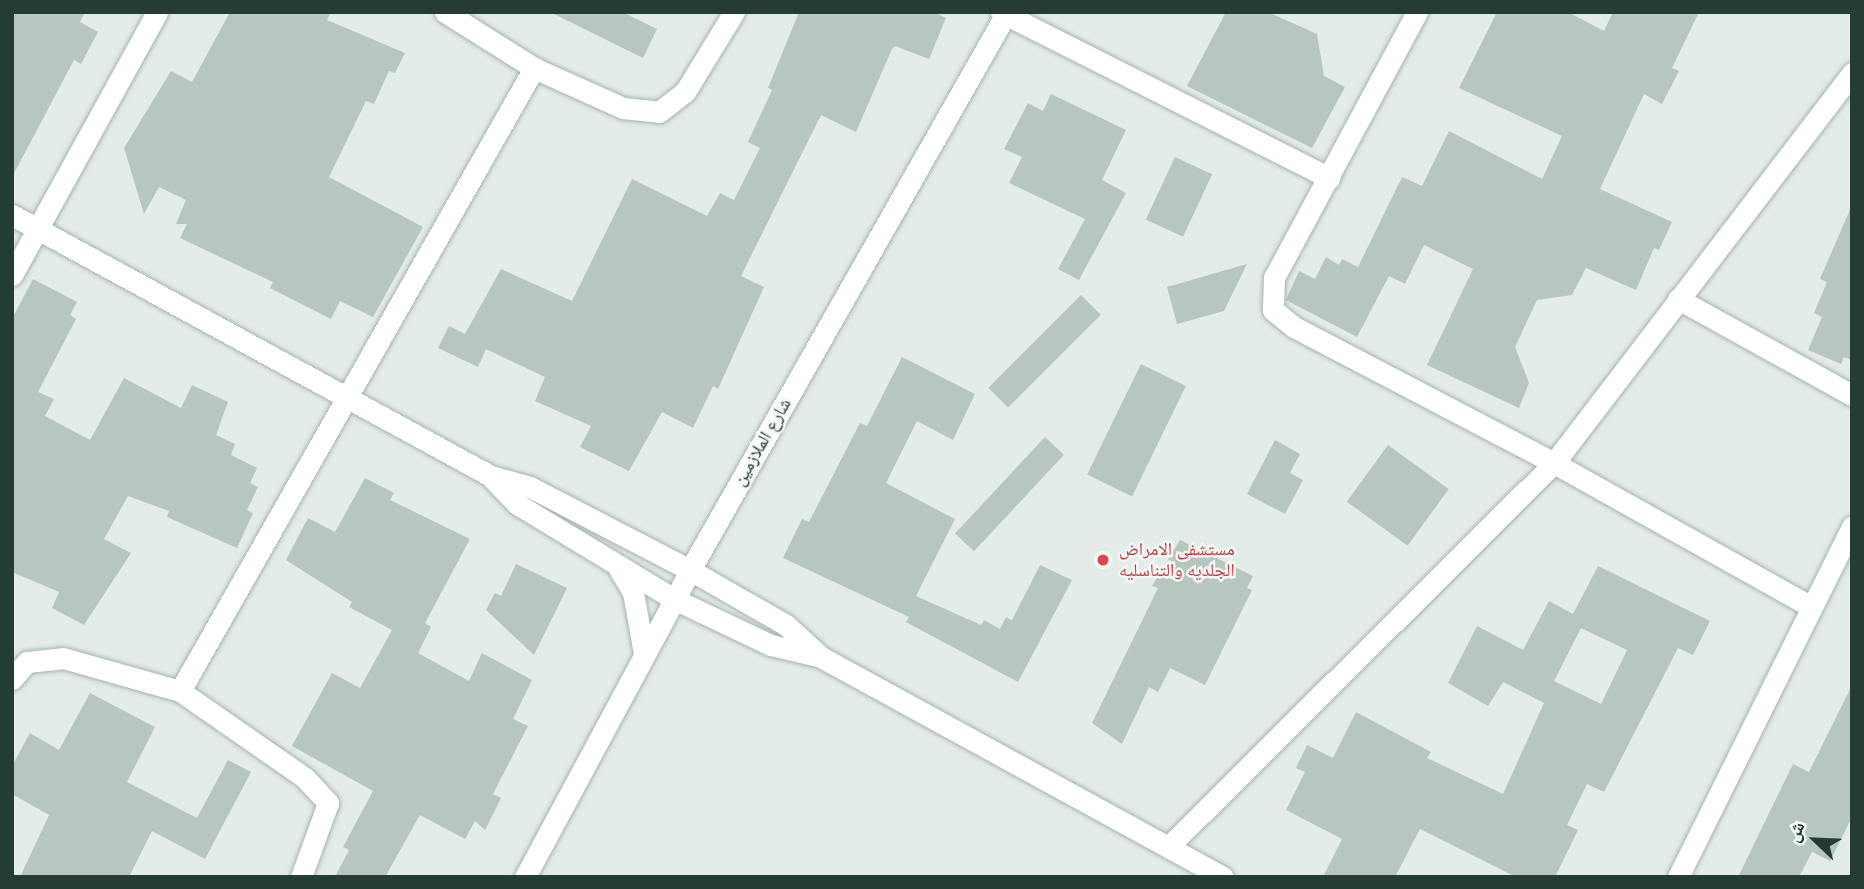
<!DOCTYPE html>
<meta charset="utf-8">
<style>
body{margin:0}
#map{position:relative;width:1864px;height:889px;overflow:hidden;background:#e3ece7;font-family:"Varela Round","Noto Naskh Arabic",sans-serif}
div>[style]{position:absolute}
.building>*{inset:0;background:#b8c6c0;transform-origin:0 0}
.roads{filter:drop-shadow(0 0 2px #a6b4ad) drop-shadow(0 0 2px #a6b4ad)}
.minor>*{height:21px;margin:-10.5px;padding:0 10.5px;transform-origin:10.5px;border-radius:10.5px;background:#fff}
.dots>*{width:19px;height:19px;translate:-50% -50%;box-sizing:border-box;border:4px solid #f3f8f5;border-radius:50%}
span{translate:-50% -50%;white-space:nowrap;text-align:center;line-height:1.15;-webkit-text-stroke:5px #f3f8f5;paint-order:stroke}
.street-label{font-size:18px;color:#243c33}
.health-label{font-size:18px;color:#be3a42}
.left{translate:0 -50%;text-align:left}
.frame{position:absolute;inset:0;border:14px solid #243c33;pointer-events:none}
.north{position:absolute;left:1780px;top:805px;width:70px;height:70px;-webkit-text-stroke:5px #f3f8f5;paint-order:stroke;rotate:293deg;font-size:19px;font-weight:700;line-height:28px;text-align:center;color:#243c33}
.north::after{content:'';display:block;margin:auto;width:24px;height:32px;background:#243c33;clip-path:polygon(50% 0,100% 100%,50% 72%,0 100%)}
</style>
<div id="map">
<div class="building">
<i style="clip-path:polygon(12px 12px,85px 12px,80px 22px,98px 32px,81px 64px,74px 60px,12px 177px)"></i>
<i style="clip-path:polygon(230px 12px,331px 12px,327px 20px,405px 53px,395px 73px,389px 71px,374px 104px,366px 101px,329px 177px,423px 227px,373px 317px,340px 301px,331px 319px,270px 288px,273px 282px,180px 238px,187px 224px,176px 224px,186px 200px,159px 187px,144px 214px,124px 148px,171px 71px,192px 82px)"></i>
<i style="clip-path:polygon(550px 12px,622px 12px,657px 29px,643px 58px)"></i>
<i style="clip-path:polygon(799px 12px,933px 12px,946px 18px,929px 59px,895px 46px,892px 49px,856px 132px,821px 115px,741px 276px,764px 287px,718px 389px,713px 386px,693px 428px,662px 412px,629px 471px,580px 447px,591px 426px,535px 401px,545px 377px,486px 349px,478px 367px,438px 348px,449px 326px,465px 334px,501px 269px,572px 301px,632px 179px,707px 216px,720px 193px,734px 200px,760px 148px,748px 142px,772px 90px,768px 88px)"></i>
<i style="clip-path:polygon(1226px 12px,1268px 12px,1317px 34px,1324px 76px,1345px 87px,1312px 148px,1187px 86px)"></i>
<i style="clip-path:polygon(1497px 12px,1568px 12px,1604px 31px,1613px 12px,1699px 12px,1672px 68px,1679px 71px,1662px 104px,1644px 94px,1600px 189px,1672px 222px,1659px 250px,1654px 248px,1636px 290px,1586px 268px,1572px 295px,1537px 300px,1515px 347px,1529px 383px,1519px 408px,1427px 365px,1473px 269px,1424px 245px,1405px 284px,1389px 276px,1357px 337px,1286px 300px,1299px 271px,1315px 279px,1326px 257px,1339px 265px,1342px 259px,1358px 267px,1402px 177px,1422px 186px,1449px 131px,1542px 179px,1562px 136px,1459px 88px)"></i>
<i style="clip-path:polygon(1051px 94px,1126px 130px,1102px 180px,1126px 193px,1079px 280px,1058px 269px,1085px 219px,1009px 183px,1022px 157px,1004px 149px,1028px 103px,1043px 111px)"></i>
<i style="left:1175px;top:157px;width:41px;height:69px;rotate:25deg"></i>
<i style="clip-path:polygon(1852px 205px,1852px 360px,1844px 357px,1841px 364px,1808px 350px,1822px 317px,1814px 313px,1827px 282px,1820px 279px)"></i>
<i style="clip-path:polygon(1247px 264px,1224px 311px,1177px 324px,1167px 287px)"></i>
<i style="clip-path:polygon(33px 279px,77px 302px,70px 315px,76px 319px,38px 392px,54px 399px,45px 416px,90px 440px,124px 378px,181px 408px,192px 385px,228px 402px,216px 435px,235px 444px,231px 455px,257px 468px,250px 483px,258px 487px,247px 510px,253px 513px,237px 548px,167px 517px,169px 511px,128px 496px,104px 539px,131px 553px,84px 625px,52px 608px,59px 592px,12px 572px,12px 319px)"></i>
<i style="left:1081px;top:295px;width:28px;height:131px;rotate:45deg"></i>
<i style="clip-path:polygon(902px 357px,975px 394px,953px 440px,917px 421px,886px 483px,955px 519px,916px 596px,981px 625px,984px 620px,1000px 629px,1006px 617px,1012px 620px,1040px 565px,1072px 580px,1018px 682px,906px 622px,909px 617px,783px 558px,802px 519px,809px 522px,860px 423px,867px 426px)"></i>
<i style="left:1141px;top:364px;width:50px;height:123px;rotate:26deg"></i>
<i style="left:1045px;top:437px;width:26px;height:132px;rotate:43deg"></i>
<i style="clip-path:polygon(1275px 440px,1300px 454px,1290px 473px,1303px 480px,1285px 514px,1247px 494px)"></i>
<i style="left:1388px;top:445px;width:75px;height:70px;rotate:36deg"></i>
<i style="clip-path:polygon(365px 478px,394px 493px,390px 500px,470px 539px,425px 623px,431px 627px,418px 653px,469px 681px,482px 653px,532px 680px,513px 719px,528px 726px,493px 794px,501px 798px,485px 830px,475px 821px,465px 839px,420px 815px,385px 877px,335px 877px,349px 850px,343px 847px,373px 791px,292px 746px,332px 673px,360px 688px,392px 630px,349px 607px,352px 602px,286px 560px,308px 518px,335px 532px)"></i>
<i style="clip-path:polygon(1180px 540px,1253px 576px,1247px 588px,1252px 590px,1205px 685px,1170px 668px,1158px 692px,1149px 687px,1122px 744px,1092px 723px,1158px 588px,1152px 586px)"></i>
<i style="clip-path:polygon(516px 564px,567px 588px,534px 655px,486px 610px,495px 593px,501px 596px)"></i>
<i style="clip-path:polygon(evenodd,1598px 566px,1710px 621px,1693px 655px,1678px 648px,1604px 792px,1587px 784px,1567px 825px,1578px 830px,1555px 877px,1516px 877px,1420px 829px,1395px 877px,1323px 877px,1342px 839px,1286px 810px,1305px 772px,1296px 768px,1307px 745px,1333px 758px,1356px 712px,1431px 752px,1427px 758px,1503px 794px,1544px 703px,1503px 682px,1488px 706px,1448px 683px,1477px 626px,1523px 650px,1549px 601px,1573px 614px,1598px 566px,1581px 628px,1627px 650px,1601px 704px,1554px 681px,1581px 628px)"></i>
<i style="clip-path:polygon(1852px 685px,1852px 817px,1830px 861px,1812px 852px,1799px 877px,1738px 877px,1793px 764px,1809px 772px)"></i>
<i style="clip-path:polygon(90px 693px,155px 727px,127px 782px,197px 818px,228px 760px,251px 772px,205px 859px,152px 831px,129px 877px,20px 877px,49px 815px,12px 794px,12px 766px,30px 733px,59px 750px)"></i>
</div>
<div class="roads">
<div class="minor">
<i style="left:445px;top:12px;width:105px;rotate:32.2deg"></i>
<i style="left:534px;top:68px;width:98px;rotate:24.2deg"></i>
<i style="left:623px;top:108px;width:36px;rotate:6deg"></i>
<i style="left:659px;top:112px;width:33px;rotate:-38deg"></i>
<i style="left:685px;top:92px;width:94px;rotate:-58.5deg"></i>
<i style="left:1001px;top:12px;width:368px;rotate:26.8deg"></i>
<i style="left:1417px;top:12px;width:302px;rotate:118.3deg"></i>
<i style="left:1274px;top:278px;width:32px;rotate:92deg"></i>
<i style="left:1273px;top:310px;width:27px;rotate:39deg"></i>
<i style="left:1294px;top:327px;width:293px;rotate:27.6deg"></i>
<i style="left:1554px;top:463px;width:293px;rotate:29.2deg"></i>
<i style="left:12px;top:215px;width:545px;rotate:28.59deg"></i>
<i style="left:491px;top:476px;width:41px;rotate:15.8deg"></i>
<i style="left:530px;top:487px;width:180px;rotate:27.4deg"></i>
<i style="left:690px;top:570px;width:111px;rotate:29.8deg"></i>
<i style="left:786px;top:625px;width:47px;rotate:42.4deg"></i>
<i style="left:821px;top:657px;width:458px;rotate:28.7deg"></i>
<i style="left:12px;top:275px;width:300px;rotate:-61.1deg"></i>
<i style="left:1678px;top:299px;width:199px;rotate:28.9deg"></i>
<i style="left:492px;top:478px;width:36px;rotate:46deg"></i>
<i style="left:517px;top:504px;width:184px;rotate:31.2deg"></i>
<i style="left:674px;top:599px;width:107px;rotate:25.4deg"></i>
<i style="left:771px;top:645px;width:47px;rotate:13.4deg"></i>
<i style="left:619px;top:569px;width:27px;rotate:59deg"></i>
<i style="left:633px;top:592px;width:63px;rotate:79.9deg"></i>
<i style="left:12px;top:679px;width:23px;rotate:-49deg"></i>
<i style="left:27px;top:662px;width:36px;rotate:-6deg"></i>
<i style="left:63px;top:658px;width:122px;rotate:15.8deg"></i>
<i style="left:180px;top:691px;width:152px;rotate:34.8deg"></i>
<i style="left:305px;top:778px;width:34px;rotate:47deg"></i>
<i style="left:328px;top:803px;width:79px;rotate:110deg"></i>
<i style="left:180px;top:691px;width:717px;rotate:-60.39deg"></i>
<i style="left:1168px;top:847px;width:544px;rotate:-44.85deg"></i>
<i style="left:1554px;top:463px;width:491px;rotate:-52.6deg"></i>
<i style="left:525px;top:877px;width:349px;rotate:-61.7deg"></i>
<i style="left:690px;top:570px;width:642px;rotate:-60.4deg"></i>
<i style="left:1678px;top:877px;width:391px;rotate:-63.6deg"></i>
</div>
</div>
<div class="dots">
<i style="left:1103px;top:560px;background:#e0444e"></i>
</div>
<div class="street-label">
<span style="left:762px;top:442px;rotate:-60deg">شارع الملازمين</span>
</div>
<div class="health-label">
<span class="left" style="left:1119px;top:560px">مستشفى الامراض<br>الجلديه والتناسليه</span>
</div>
<div class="frame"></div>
<div class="north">ش</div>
</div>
